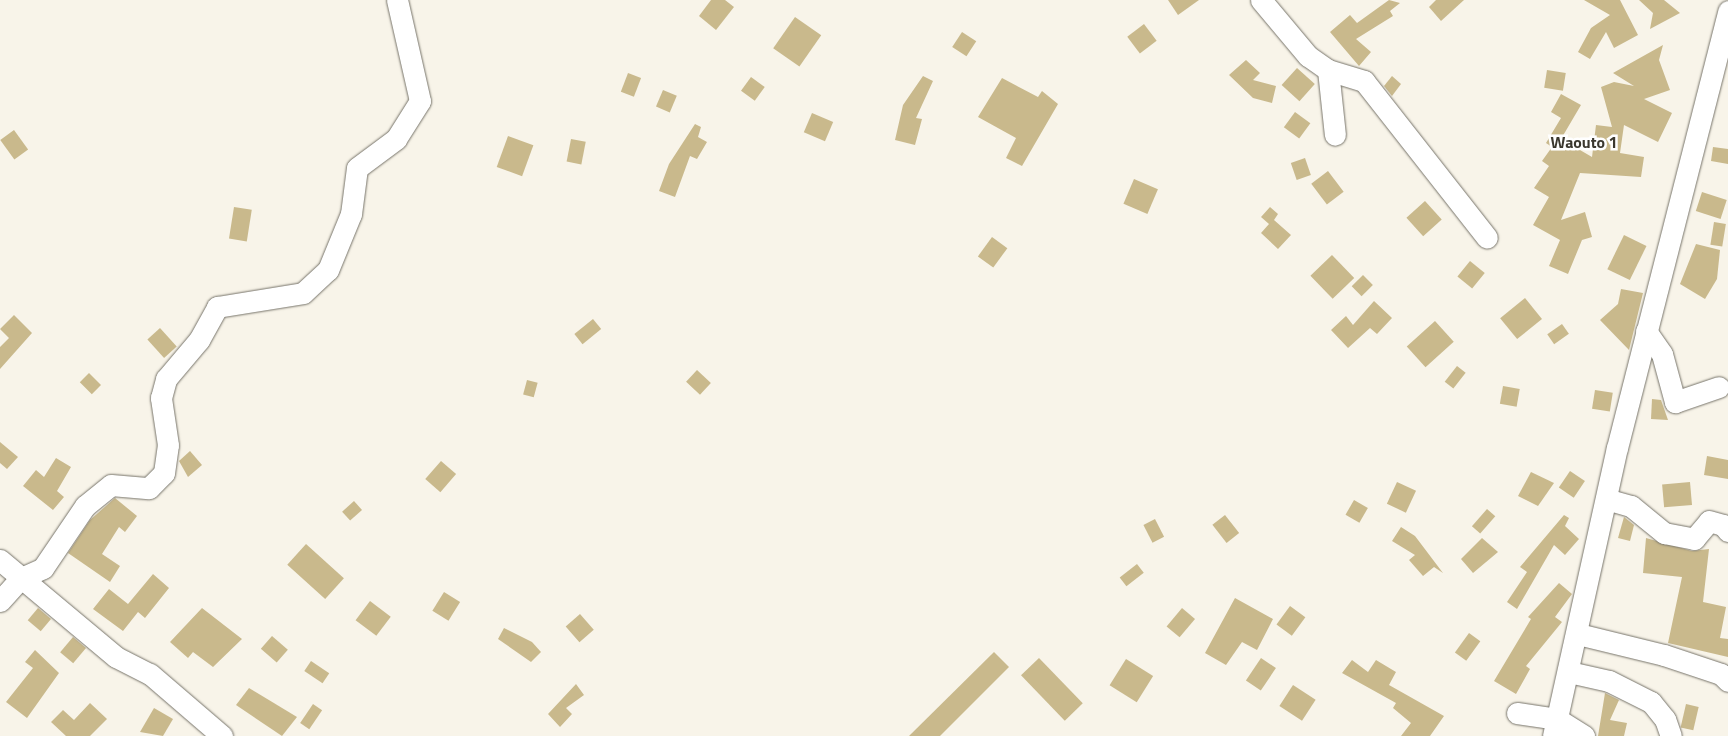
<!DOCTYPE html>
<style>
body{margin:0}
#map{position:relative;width:1728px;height:736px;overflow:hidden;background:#f8f4e9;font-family:"Titillium Web",sans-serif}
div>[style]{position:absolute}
.building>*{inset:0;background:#c9b98c;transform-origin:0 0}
.roads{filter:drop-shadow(0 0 1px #77746a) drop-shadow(0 0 1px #77746a)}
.minor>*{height:21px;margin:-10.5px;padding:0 10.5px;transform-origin:10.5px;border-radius:10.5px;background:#fff}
span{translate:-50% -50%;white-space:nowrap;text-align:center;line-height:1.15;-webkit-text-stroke:5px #fff;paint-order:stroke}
.neighbourhood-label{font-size:16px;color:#3b382f;font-weight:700}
</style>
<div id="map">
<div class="building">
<i style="clip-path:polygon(711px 0,725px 0,734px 7px,716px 30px,699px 16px)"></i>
<i style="clip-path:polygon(1168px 0,1199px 0,1178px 15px)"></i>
<i style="clip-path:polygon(1389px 0,1400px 3px,1390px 11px,1393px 16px,1356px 39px,1371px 52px,1359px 66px,1330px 32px,1350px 15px,1357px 23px)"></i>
<i style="clip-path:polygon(1436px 0,1464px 0,1441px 21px,1429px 7px)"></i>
<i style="clip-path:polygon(1584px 0,1620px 0,1638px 35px,1614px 48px,1606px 32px,1590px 59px,1578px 52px,1591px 28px,1610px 15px)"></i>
<i style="clip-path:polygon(1639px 0,1664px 0,1680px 13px,1650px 29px,1653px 13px)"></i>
<i style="left:795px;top:17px;width:32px;height:38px;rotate:35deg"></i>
<i style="left:1144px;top:24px;width:21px;height:21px;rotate:53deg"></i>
<i style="left:962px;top:32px;width:17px;height:18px;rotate:33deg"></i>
<i style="clip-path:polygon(1663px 45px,1659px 60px,1670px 90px,1644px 99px,1672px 113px,1658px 142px,1624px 125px,1620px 153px,1644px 157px,1641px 177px,1580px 173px,1561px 220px,1585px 212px,1592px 237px,1582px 240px,1568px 274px,1549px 266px,1560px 240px,1533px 225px,1549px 197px,1534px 188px,1549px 166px,1542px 161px,1552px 147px,1546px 143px,1561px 118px,1551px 112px,1561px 94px,1581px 105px,1561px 139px,1592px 157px,1596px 125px,1612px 127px,1601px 87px,1614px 82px,1634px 86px,1613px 73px)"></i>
<i style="clip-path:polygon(1246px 60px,1260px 73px,1253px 80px,1276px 86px,1272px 103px,1253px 98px,1229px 75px)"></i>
<i style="left:1297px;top:68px;width:24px;height:23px;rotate:42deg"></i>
<i style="left:1547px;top:70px;width:19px;height:18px;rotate:9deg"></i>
<i style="left:628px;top:73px;width:14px;height:20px;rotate:21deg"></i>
<i style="clip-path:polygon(923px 76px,933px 81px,916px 118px,922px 119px,915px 145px,895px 140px,903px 105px)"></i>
<i style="clip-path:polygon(1392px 76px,1401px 84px,1392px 96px,1384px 86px)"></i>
<i style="left:751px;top:77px;width:17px;height:17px;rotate:36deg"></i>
<i style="clip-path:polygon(1002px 78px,1038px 97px,1042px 91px,1058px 104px,1022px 166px,1006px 158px,1016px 138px,978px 117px)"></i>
<i style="left:663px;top:90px;width:15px;height:18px;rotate:23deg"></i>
<i style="left:1295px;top:112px;width:19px;height:19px;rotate:36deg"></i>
<i style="left:812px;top:113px;width:23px;height:21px;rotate:23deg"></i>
<i style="clip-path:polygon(695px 124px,701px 127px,698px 137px,707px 142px,697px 159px,690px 156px,675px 197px,659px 191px,669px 164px)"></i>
<i style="left:14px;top:130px;width:24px;height:17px;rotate:54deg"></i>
<i style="left:508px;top:136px;width:27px;height:33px;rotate:20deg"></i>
<i style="left:571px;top:139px;width:15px;height:23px;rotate:11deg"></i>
<i style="clip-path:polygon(1713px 147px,1728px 149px,1728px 164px,1711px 161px)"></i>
<i style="left:1305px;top:158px;width:18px;height:15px;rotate:71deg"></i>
<i style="left:1328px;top:171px;width:26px;height:21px;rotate:53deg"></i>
<i style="left:1134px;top:179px;width:26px;height:27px;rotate:23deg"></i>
<i style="left:1702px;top:192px;width:26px;height:20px;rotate:18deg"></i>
<i style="left:1425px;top:201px;width:25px;height:25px;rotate:48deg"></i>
<i style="left:234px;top:207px;width:18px;height:32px;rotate:9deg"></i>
<i style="clip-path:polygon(1270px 207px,1278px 214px,1274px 220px,1291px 235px,1278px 249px,1261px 233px,1269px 224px,1261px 217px)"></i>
<i style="left:1714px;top:222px;width:12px;height:23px;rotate:9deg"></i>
<i style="left:1624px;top:235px;width:25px;height:38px;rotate:26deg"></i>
<i style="left:992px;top:237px;width:19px;height:24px;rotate:36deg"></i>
<i style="clip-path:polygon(1696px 244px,1720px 250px,1717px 279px,1705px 299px,1680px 284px)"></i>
<i style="left:1332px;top:255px;width:32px;height:30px;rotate:46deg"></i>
<i style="left:1470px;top:261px;width:19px;height:20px;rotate:39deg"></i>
<i style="left:1363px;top:275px;width:14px;height:16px;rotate:45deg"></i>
<i style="clip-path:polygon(1621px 289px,1643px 293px,1629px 350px,1600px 320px,1618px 304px)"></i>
<i style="left:1525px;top:298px;width:27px;height:32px;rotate:51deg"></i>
<i style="clip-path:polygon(1374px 301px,1392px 318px,1377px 334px,1370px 328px,1348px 348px,1331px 330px,1346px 316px,1353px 325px)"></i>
<i style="clip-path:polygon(14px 315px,32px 333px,0 369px,0 347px,9px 338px,0 329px)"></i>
<i style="left:593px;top:319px;width:13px;height:24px;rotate:51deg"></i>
<i style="left:1435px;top:321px;width:28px;height:38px;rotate:48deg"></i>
<i style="left:1562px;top:324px;width:12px;height:18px;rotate:55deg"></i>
<i style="left:160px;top:328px;width:25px;height:17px;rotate:48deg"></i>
<i style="left:1457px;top:366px;width:11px;height:20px;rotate:38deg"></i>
<i style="left:697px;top:370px;width:19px;height:16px;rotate:43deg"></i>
<i style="left:89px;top:373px;width:17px;height:13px;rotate:45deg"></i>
<i style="left:527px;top:380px;width:11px;height:15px;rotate:15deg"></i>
<i style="left:1503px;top:386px;width:17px;height:18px;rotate:10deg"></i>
<i style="left:1595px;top:390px;width:18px;height:19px;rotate:9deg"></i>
<i style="clip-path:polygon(1652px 399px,1661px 400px,1668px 420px,1651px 419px)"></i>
<i style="clip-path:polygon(0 442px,18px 457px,7px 469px,0 463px)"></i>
<i style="clip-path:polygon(190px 451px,202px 465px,188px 477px,179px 461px)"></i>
<i style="clip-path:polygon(1707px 456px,1728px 460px,1728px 479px,1704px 475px)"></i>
<i style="clip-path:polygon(56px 458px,71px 467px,57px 491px,64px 497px,53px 510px,23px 486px,36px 470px,44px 477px)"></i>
<i style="left:441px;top:461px;width:20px;height:24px;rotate:41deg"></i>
<i style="left:1570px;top:471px;width:18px;height:20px;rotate:34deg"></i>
<i style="clip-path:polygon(1531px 472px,1554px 483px,1538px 506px,1518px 496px)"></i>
<i style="left:1397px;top:482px;width:21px;height:24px;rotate:25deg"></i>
<i style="left:1690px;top:482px;width:23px;height:28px;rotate:85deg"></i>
<i style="clip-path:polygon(115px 498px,137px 516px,125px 532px,119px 527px,102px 554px,120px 566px,110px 582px,68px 553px,90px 520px)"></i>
<i style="left:1354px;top:500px;width:16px;height:17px;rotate:30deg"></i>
<i style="left:354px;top:501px;width:12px;height:16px;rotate:48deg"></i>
<i style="left:1487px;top:509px;width:11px;height:23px;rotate:41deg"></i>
<i style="left:1225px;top:515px;width:23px;height:16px;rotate:52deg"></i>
<i style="clip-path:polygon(1564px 515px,1569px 518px,1565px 526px,1579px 539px,1565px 555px,1554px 545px,1517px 609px,1507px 602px,1527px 572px,1520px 567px)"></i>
<i style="clip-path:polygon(1624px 517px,1634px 525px,1630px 541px,1618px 538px)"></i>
<i style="left:1155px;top:519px;width:20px;height:13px;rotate:63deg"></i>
<i style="clip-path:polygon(1401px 527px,1415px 536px,1443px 573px,1434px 567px,1423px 576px,1409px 560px,1415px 555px,1392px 541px)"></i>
<i style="clip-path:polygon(1482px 538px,1498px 552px,1473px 573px,1461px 559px)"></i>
<i style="clip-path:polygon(1646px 538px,1692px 551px,1709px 549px,1703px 602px,1726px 607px,1720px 638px,1728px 639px,1728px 657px,1668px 643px,1682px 577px,1643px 573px)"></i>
<i style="left:306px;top:544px;width:51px;height:28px;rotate:42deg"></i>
<i style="left:1137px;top:564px;width:11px;height:22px;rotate:52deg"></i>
<i style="clip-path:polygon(153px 574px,169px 588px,145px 618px,138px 612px,123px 631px,93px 609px,109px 589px,128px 604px)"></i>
<i style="clip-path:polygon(1559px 583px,1572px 594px,1555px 617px,1562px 622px,1526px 666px,1530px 669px,1516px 694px,1494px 681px,1531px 619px,1528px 617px)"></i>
<i style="left:444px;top:592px;width:19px;height:22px;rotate:32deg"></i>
<i style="clip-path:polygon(1235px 598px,1273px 619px,1257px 650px,1242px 642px,1226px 665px,1205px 653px)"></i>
<i style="left:370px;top:601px;width:26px;height:24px;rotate:37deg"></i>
<i style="left:1290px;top:606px;width:19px;height:23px;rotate:36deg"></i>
<i style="left:38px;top:608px;width:17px;height:16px;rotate:40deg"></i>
<i style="clip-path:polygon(202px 608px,242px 639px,213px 667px,193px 652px,188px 658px,170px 642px)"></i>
<i style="left:1182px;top:608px;width:17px;height:24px;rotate:40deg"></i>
<i style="left:580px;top:614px;width:21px;height:19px;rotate:49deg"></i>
<i style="clip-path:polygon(504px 628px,532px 642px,541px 652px,531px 662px,498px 639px)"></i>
<i style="left:1469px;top:633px;width:14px;height:24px;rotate:36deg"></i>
<i style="left:272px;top:636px;width:21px;height:17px;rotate:41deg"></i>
<i style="left:73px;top:637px;width:17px;height:20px;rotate:40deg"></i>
<i style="clip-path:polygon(35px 650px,59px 673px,27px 718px,6px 702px,33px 668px,25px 662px)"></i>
<i style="clip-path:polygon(994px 652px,1009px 667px,940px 736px,909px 736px)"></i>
<i style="left:1039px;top:658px;width:63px;height:25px;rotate:46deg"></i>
<i style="left:1261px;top:658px;width:18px;height:27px;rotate:34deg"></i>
<i style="left:1126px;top:659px;width:32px;height:31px;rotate:32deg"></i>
<i style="clip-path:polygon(1352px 660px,1368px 672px,1376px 660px,1396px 672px,1389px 685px,1444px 716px,1430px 736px,1401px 736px,1411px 723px,1393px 708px,1396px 703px,1342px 673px)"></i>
<i style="left:311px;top:661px;width:22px;height:12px;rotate:34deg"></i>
<i style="clip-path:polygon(576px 684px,584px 695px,566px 708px,572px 714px,560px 727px,548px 714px)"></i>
<i style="left:1293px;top:685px;width:27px;height:25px;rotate:33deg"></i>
<i style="clip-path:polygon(249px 688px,297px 717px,282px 736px,236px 705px)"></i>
<i style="clip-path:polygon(1605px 693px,1619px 700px,1610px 720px,1627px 723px,1624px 736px,1598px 736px)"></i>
<i style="clip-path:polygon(90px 703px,107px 719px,90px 736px,66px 736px,51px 722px,63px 710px,74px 720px)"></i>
<i style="left:313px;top:704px;width:11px;height:23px;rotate:34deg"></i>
<i style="left:1686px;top:704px;width:13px;height:24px;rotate:13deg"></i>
<i style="clip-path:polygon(154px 708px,173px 719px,163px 736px,140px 732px)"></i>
</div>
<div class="roads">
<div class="minor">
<i style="left:1261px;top:0;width:73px;rotate:50deg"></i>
<i style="left:1308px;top:56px;width:24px;rotate:35deg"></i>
<i style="left:1328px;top:70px;width:38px;rotate:17deg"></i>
<i style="left:1364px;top:81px;width:199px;rotate:51.9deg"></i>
<i style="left:1328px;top:70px;width:65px;rotate:83.9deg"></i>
<i style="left:1646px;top:331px;width:28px;rotate:55deg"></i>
<i style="left:1662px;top:354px;width:50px;rotate:74.8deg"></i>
<i style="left:1675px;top:402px;width:46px;rotate:-18.8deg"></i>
<i style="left:1606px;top:499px;width:26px;rotate:16deg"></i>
<i style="left:1631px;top:506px;width:43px;rotate:39.3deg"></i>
<i style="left:1664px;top:533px;width:31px;rotate:11deg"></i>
<i style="left:1694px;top:539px;width:23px;rotate:-50deg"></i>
<i style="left:1709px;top:521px;width:15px;rotate:16deg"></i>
<i style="left:1723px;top:525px;width:8px;rotate:50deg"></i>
<i style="left:0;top:560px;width:151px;rotate:39.9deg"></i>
<i style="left:116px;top:657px;width:38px;rotate:27deg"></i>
<i style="left:150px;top:674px;width:95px;rotate:40.7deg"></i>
<i style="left:0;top:601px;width:31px;rotate:-48deg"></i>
<i style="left:21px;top:578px;width:24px;rotate:-24deg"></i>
<i style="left:43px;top:568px;width:75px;rotate:-55.9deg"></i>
<i style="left:85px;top:506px;width:33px;rotate:-39deg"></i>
<i style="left:111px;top:485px;width:38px;rotate:5deg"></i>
<i style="left:149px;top:488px;width:21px;rotate:-45deg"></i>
<i style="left:164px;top:473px;width:28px;rotate:-82deg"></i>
<i style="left:168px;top:445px;width:48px;rotate:-98.5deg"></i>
<i style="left:161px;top:398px;width:20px;rotate:-75deg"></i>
<i style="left:166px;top:379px;width:51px;rotate:-49.8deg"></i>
<i style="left:199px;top:340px;width:38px;rotate:-61deg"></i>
<i style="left:217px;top:307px;width:87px;rotate:-9.2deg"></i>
<i style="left:303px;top:293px;width:34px;rotate:-43deg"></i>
<i style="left:328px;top:270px;width:61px;rotate:-67.7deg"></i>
<i style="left:351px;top:214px;width:46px;rotate:-82.6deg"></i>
<i style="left:357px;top:168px;width:49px;rotate:-36.6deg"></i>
<i style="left:396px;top:139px;width:45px;rotate:-57.7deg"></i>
<i style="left:420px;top:101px;width:104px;rotate:-102.8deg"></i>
<i style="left:1578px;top:634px;width:89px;rotate:13.7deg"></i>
<i style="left:1664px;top:655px;width:60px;rotate:18.4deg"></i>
<i style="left:1721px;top:674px;width:10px;rotate:45deg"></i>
<i style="left:1569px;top:672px;width:41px;rotate:12.7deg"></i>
<i style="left:1609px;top:681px;width:47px;rotate:26.6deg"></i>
<i style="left:1651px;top:702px;width:22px;rotate:51deg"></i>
<i style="left:1665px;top:719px;width:18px;rotate:71deg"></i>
<i style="left:1517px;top:713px;width:40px;rotate:8.5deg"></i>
<i style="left:1557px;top:719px;width:32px;rotate:32deg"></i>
<i style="left:1553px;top:736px;width:295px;rotate:-77.5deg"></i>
<i style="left:1617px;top:448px;width:451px;rotate:-75.7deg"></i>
</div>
</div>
<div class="neighbourhood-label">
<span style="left:1584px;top:142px">Waouto 1</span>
</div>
</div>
